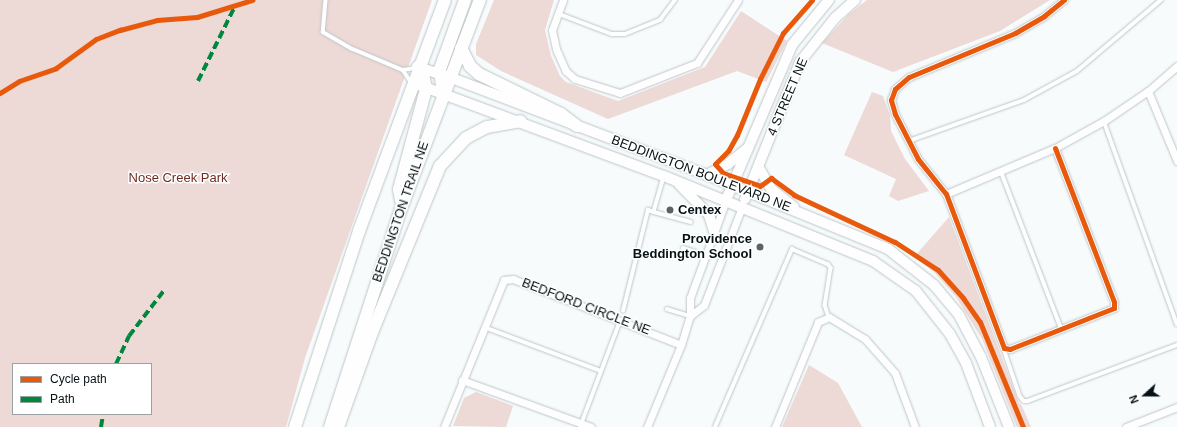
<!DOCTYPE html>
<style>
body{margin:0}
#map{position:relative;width:1177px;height:427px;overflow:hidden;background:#f7fbfc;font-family:Arial,sans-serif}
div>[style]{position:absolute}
.green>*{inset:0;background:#edd9d5}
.roads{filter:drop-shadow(0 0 1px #bec6c8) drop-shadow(0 0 1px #bec6c8)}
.lane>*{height:3.5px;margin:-1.75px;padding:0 1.75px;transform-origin:1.75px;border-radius:1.75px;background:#fefeff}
.street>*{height:7px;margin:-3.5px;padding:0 3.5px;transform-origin:3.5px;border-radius:3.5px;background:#fefeff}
.secondary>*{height:10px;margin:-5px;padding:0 5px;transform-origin:5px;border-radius:5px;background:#fefeff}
.primary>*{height:12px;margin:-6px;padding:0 6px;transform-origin:6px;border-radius:6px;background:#fefeff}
.quiet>*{height:4px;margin-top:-2px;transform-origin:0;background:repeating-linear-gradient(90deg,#00873e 0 8px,transparent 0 12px)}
.cycleway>*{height:5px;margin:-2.5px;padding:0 2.5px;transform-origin:2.5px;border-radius:2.5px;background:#e8590c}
.dots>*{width:11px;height:11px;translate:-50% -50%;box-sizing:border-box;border:2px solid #fff;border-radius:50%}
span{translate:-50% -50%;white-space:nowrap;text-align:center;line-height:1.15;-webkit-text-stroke:3px #fff;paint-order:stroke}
.street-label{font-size:13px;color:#061216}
.park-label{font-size:13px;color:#6e2c20}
.poi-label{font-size:13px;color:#061216;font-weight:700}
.left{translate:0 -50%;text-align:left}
.right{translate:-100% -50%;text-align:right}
.legend{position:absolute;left:12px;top:363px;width:140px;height:52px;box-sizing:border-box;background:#fff;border:1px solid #9ba0a2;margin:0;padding:5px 7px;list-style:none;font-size:12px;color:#061216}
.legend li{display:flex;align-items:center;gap:8px;height:20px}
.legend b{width:20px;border:1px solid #9ba0a2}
.north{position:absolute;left:1125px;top:375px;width:40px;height:40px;-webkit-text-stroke:3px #fff;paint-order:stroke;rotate:249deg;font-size:11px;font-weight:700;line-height:16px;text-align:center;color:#061216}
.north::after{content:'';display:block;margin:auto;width:14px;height:18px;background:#061216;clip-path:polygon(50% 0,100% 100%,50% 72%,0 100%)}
</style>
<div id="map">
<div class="green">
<i style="clip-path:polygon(evenodd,0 0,432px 0,305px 358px,286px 427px,0 427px,0 0,13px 364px,151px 364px,151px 414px,13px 414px,13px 364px)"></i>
<i style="clip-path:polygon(494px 0,554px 0,545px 30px,551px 56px,560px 76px,566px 82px,618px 101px,705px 67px,741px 11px,787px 41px,766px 82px,737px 71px,608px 119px,501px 71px,476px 55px,476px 44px)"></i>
<i style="clip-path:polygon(867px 0,1050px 0,1000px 31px,893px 72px,822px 43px,849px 14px)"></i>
<i style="clip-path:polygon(872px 92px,883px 96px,890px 115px,891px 131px,905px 159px,929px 191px,898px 201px,889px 196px,896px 179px,844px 155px)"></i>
<i style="clip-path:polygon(949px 217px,1019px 403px,1022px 406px,1031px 427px,1017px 427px,982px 339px,956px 297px,934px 272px,914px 257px)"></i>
<i style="clip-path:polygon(809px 365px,838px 383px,862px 427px,782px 427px)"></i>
<i style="clip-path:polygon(476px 392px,513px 406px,506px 427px,453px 426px,464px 398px)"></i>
</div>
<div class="roads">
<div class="lane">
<i style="left:326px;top:0;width:32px;rotate:95deg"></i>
<i style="left:323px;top:32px;width:34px;rotate:30deg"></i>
<i style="left:353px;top:49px;width:54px;rotate:22.8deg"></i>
<i style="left:403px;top:70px;width:14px;rotate:56deg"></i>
<i style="left:559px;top:14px;width:57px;rotate:20.7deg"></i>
<i style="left:612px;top:34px;width:13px"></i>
<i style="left:625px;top:34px;width:38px;rotate:-22deg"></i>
<i style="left:660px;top:20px;width:25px;rotate:-53deg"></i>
<i style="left:403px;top:70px;width:13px;rotate:-9deg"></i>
<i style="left:1104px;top:121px;width:216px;rotate:70.2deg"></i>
<i style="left:909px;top:141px;width:122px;rotate:-19.6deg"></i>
<i style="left:1024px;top:100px;width:60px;rotate:-28.7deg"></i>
<i style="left:1077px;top:71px;width:110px;rotate:-40.2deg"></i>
<i style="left:1001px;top:171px;width:170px;rotate:69deg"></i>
<i style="left:664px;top:177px;width:36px;rotate:106deg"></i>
<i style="left:654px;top:212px;width:38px;rotate:15deg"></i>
<i style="left:683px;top:248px;width:23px;rotate:18deg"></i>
<i style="left:667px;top:309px;width:24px;rotate:17deg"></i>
<i style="left:623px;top:311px;width:104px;rotate:-76.1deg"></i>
<i style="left:648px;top:210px;width:6px;rotate:18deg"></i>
<i style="left:484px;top:327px;width:125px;rotate:20.6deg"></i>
<i style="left:1004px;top:349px;width:50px;rotate:71.2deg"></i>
<i style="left:1020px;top:396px;width:6px;rotate:51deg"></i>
<i style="left:1024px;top:401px;width:4px"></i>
<i style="left:1028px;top:401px;width:159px;rotate:-20.6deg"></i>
<i style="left:580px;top:427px;width:113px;rotate:-69.3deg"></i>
<i style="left:715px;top:427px;width:194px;rotate:-66.6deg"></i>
<i style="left:792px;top:249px;width:39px;rotate:23deg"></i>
<i style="left:828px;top:264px;width:5px;rotate:53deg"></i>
<i style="left:831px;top:268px;width:37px;rotate:99deg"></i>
<i style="left:825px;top:305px;width:13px;rotate:72deg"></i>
</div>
<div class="street">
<i style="left:563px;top:0;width:32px;rotate:110deg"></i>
<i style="left:552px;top:30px;width:19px;rotate:78deg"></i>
<i style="left:556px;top:49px;width:24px;rotate:66deg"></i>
<i style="left:566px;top:71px;width:12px;rotate:42deg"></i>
<i style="left:575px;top:79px;width:47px;rotate:17.3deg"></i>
<i style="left:620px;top:93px;width:83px;rotate:-21.3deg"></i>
<i style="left:697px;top:63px;width:75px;rotate:-56.9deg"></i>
<i style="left:1177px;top:66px;width:38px;rotate:139deg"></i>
<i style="left:1148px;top:91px;width:76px;rotate:67.5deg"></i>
<i style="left:1055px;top:148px;width:165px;rotate:69deg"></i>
<i style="left:1114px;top:302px;width:6px;rotate:90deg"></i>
<i style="left:1114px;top:308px;width:112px;rotate:158.5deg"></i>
<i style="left:1010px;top:349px;width:6px;rotate:-171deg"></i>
<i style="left:1004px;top:348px;width:165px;rotate:-110.6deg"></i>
<i style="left:946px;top:194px;width:45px;rotate:-128.7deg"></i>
<i style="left:918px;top:159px;width:51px;rotate:-117.1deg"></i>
<i style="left:895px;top:114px;width:15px;rotate:-106deg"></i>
<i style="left:891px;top:100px;width:12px;rotate:-70deg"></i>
<i style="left:895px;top:89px;width:18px;rotate:-41deg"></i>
<i style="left:909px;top:77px;width:115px;rotate:-22.5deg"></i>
<i style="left:1015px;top:33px;width:34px;rotate:-30deg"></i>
<i style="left:1044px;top:16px;width:26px;rotate:-39deg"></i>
<i style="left:946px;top:194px;width:118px;rotate:-22.9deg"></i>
<i style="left:1055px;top:148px;width:56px;rotate:-28.9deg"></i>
<i style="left:1104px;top:121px;width:53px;rotate:-34.3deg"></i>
<i style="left:690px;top:316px;width:18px;rotate:-38deg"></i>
<i style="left:704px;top:305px;width:105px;rotate:-68.8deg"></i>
<i style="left:462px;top:380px;width:137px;rotate:20deg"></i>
<i style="left:444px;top:427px;width:159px;rotate:-67.8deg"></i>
<i style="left:504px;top:280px;width:9px;rotate:-6deg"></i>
<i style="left:513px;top:279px;width:180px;rotate:21.4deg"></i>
<i style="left:647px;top:427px;width:89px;rotate:-67.5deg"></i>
<i style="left:681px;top:345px;width:30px;rotate:-73deg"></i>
<i style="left:690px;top:316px;width:18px;rotate:-90deg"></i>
<i style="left:690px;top:298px;width:104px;rotate:-69.8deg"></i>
<i style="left:775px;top:427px;width:113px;rotate:-67.7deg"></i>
<i style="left:818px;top:322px;width:12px;rotate:-24deg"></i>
<i style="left:829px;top:317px;width:42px;rotate:31.4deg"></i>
<i style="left:865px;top:339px;width:45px;rotate:48.6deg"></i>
<i style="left:895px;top:373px;width:58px;rotate:69.7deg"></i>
<i style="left:1126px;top:427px;width:55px;rotate:-21.4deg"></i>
</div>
<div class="secondary">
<i style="left:418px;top:67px;width:33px;rotate:18deg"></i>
<i style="left:449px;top:77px;width:276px;rotate:20.8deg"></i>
<i style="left:707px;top:175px;width:196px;rotate:22.2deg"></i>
<i style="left:888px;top:249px;width:58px;rotate:38deg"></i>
<i style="left:934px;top:285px;width:39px;rotate:50deg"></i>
<i style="left:959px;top:315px;width:47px;rotate:62.4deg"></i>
<i style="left:981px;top:357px;width:75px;rotate:68.2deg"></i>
<i style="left:419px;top:85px;width:261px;rotate:20.4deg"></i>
<i style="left:664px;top:176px;width:226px;rotate:22.1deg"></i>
<i style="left:873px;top:261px;width:52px;rotate:34.9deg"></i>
<i style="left:916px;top:291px;width:55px;rotate:51.7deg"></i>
<i style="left:950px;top:334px;width:33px;rotate:61deg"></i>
<i style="left:966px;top:363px;width:68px;rotate:69.4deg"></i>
<i style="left:759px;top:168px;width:24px;rotate:60deg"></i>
<i style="left:771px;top:189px;width:29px;rotate:38deg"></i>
<i style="left:707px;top:175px;width:24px;rotate:-28deg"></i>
<i style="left:728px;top:164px;width:26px;rotate:-39deg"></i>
<i style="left:679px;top:184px;width:43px;rotate:45.9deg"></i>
<i style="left:709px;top:215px;width:17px;rotate:73deg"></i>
<i style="left:745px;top:199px;width:148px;rotate:-68.1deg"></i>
<i style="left:800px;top:62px;width:56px;rotate:-51.5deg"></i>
<i style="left:835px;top:18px;width:27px;rotate:-42deg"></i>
<i style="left:726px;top:200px;width:168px;rotate:-66.9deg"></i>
<i style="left:792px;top:45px;width:58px;rotate:-50.6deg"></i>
</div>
<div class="primary">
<i style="left:461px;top:48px;width:20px;rotate:63deg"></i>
<i style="left:470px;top:66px;width:12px;rotate:42deg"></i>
<i style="left:479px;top:74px;width:91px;rotate:26deg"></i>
<i style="left:561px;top:114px;width:20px;rotate:37deg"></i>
<i style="left:443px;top:94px;width:25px;rotate:-97deg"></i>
<i style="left:440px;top:69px;width:73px;rotate:-70.1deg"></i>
<i style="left:402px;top:205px;width:16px;rotate:-101deg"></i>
<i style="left:399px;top:189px;width:104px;rotate:-74.9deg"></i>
<i style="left:426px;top:89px;width:16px;rotate:-101deg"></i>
<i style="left:423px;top:73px;width:8px;rotate:-130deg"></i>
<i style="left:295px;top:427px;width:206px;rotate:-71.9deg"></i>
<i style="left:359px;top:231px;width:246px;rotate:-69.6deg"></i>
<i style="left:330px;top:427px;width:232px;rotate:-72deg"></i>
<i style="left:402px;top:206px;width:220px;rotate:-69.3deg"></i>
<i style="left:338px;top:427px;width:103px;rotate:-70.2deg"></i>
<i style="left:373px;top:330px;width:177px;rotate:-67.8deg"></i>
<i style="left:440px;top:166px;width:38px;rotate:-47deg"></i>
<i style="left:466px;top:138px;width:24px;rotate:-28deg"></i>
<i style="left:487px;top:127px;width:34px;rotate:-10deg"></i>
</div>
</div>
<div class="quiet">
<i style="left:198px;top:81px;width:81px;rotate:-63.7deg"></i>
<i style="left:116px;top:364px;width:31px;rotate:-65deg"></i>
<i style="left:129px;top:336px;width:59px;rotate:-52.5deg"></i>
<i style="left:101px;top:427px;width:13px;rotate:-81deg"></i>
</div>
<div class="cycleway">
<i style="left:812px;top:0;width:44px;rotate:131.3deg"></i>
<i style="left:783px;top:33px;width:51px;rotate:116.6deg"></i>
<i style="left:760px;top:79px;width:61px;rotate:112.3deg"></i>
<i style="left:737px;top:135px;width:18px;rotate:119deg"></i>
<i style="left:728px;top:151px;width:18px;rotate:135deg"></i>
<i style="left:715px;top:164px;width:12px;rotate:48deg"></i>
<i style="left:723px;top:173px;width:39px;rotate:19deg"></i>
<i style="left:760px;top:186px;width:14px;rotate:-36deg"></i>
<i style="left:771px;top:178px;width:29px;rotate:36deg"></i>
<i style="left:794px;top:195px;width:111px;rotate:25deg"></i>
<i style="left:895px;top:242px;width:51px;rotate:33.1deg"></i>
<i style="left:938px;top:270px;width:38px;rotate:48deg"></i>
<i style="left:963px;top:298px;width:29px;rotate:55deg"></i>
<i style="left:980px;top:322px;width:113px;rotate:67.7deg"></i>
<i style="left:0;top:93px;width:22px;rotate:-32deg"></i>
<i style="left:19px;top:81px;width:39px;rotate:-19deg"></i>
<i style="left:56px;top:68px;width:49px;rotate:-35.9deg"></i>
<i style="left:96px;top:39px;width:26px;rotate:-21deg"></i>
<i style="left:120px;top:30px;width:38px;rotate:-15deg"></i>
<i style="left:157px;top:20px;width:40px;rotate:-4.3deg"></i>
<i style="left:197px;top:17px;width:58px;rotate:-17.2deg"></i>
<i style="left:1055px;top:148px;width:165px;rotate:69deg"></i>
<i style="left:1114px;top:302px;width:6px;rotate:90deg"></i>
<i style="left:1114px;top:308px;width:112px;rotate:158.5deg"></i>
<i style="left:1010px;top:349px;width:6px;rotate:-171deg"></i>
<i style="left:1004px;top:348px;width:165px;rotate:-110.6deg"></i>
<i style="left:946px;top:194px;width:45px;rotate:-128.7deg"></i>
<i style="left:918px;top:159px;width:51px;rotate:-117.1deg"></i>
<i style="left:895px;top:114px;width:15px;rotate:-106deg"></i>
<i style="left:891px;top:100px;width:12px;rotate:-70deg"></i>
<i style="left:895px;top:89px;width:18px;rotate:-41deg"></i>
<i style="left:909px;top:77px;width:115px;rotate:-22.5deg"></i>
<i style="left:1015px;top:33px;width:34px;rotate:-30deg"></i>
<i style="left:1044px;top:16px;width:26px;rotate:-39deg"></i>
</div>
<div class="dots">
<i style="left:670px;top:210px;background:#5a6466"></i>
<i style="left:760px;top:247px;background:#5a6466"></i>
</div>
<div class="street-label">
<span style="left:788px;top:97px;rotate:-67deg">4 STREET NE</span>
<span style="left:701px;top:174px;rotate:21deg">BEDDINGTON BOULEVARD NE</span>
<span style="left:401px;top:212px;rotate:-71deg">BEDDINGTON TRAIL NE</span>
<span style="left:586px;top:307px;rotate:21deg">BEDFORD CIRCLE NE</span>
</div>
<div class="park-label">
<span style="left:178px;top:178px">Nose Creek Park</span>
</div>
<div class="poi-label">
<span class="left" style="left:678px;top:210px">Centex</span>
<span class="right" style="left:752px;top:247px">Providence<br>Beddington School</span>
</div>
<ul class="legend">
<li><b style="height:5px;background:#e8590c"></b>Cycle path</li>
<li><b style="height:5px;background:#00873e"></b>Path</li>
</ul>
<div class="north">N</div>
</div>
